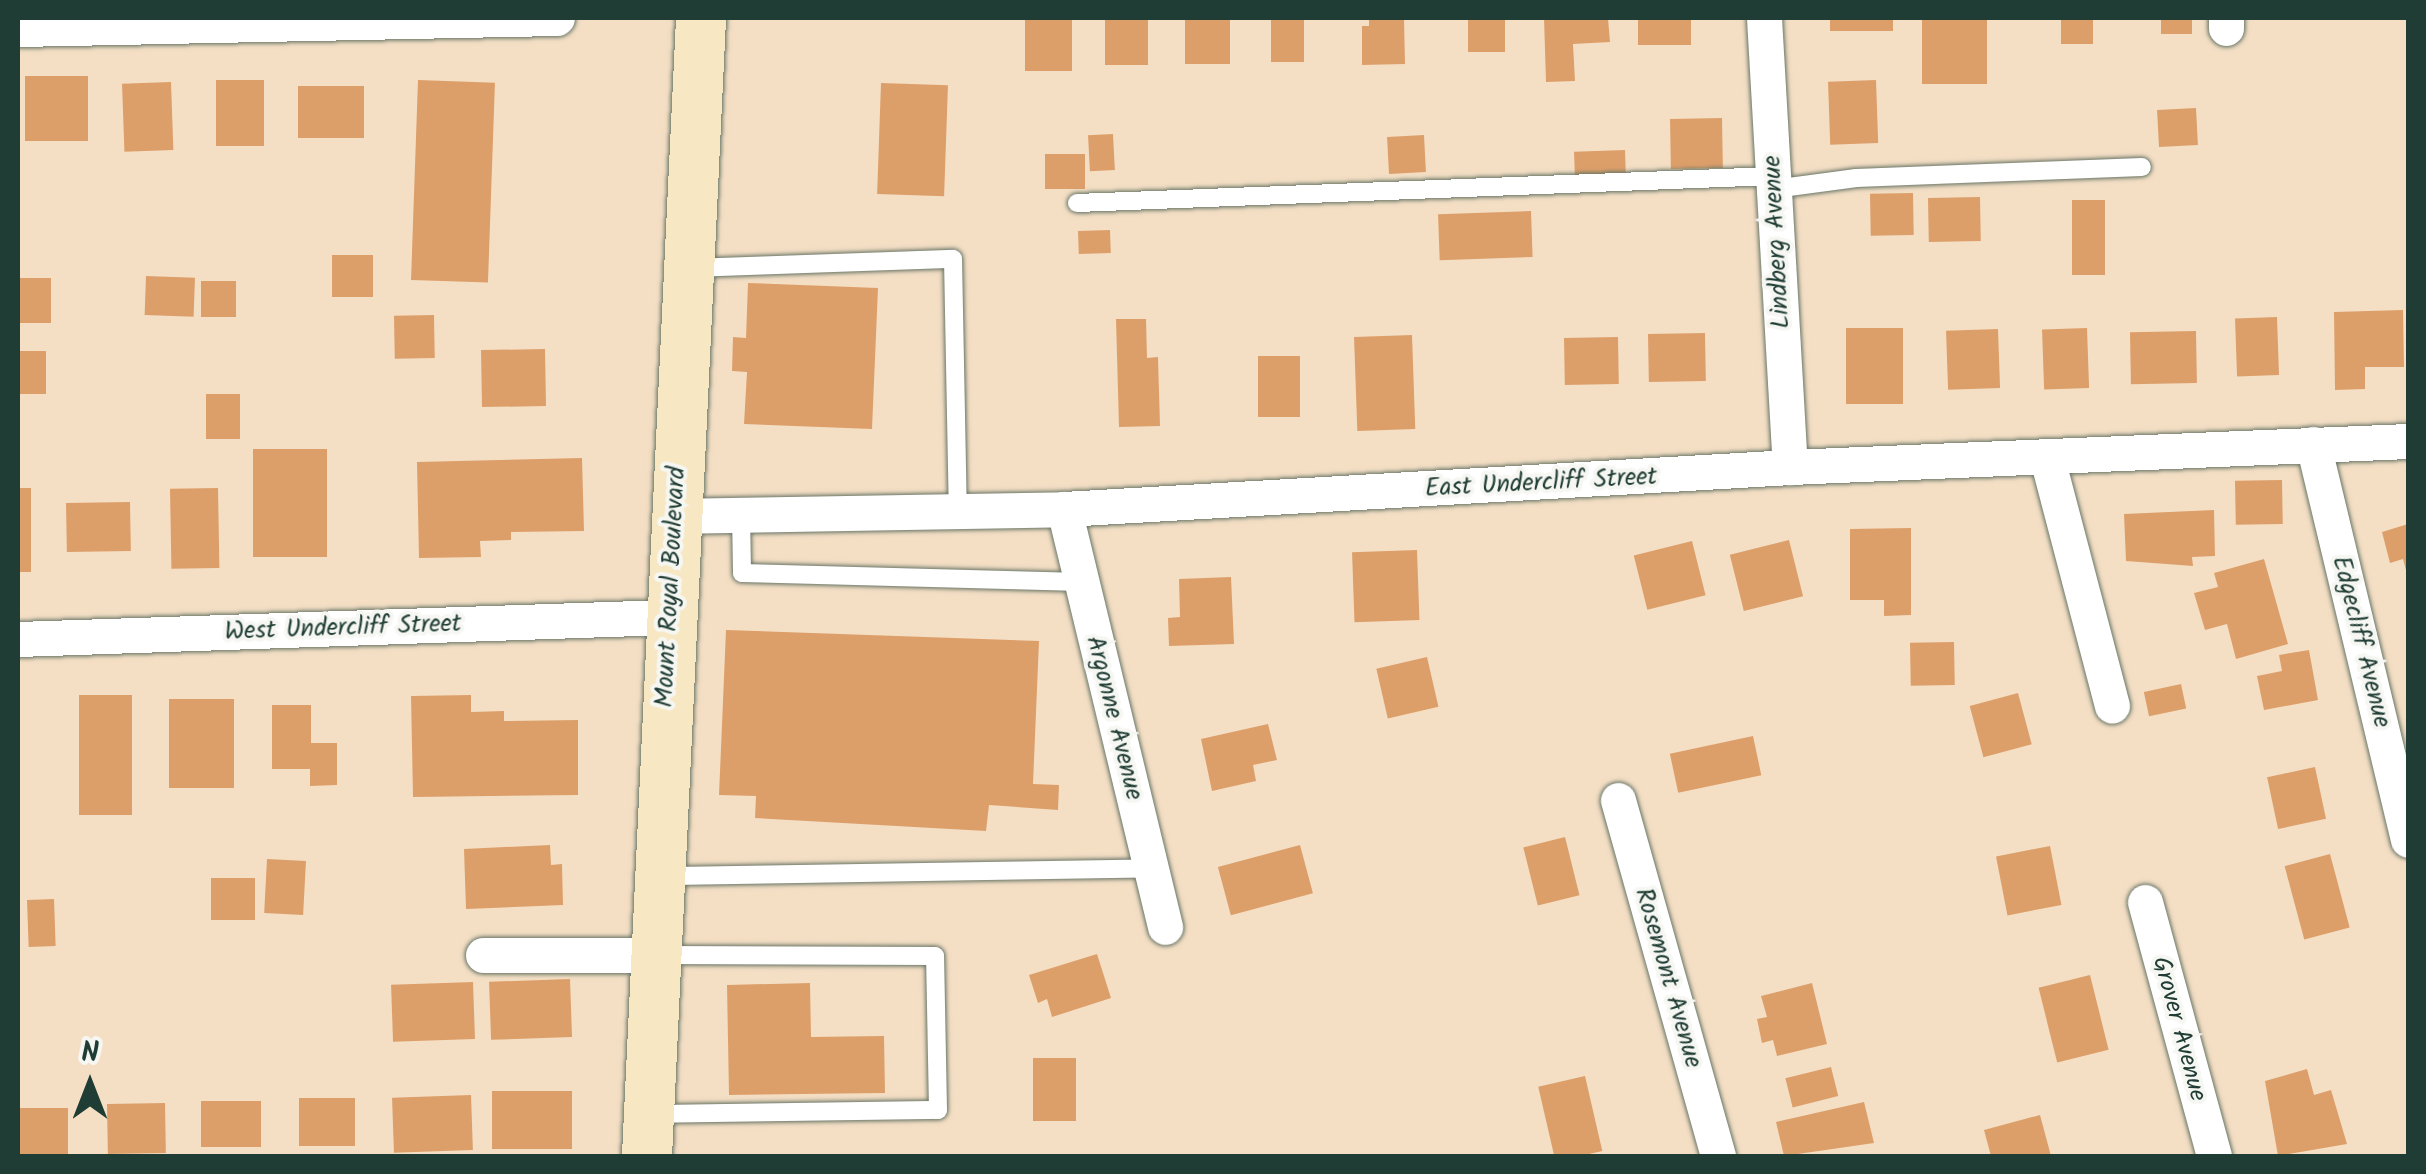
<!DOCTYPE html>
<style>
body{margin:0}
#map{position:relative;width:2426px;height:1174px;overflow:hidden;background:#f4dfc5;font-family:Kalam,sans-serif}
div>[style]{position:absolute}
.building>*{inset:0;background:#dd9f6a;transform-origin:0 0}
.roads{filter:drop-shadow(0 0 2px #6a7667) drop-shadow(0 0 2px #6a7667)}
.service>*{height:18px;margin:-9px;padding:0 9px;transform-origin:9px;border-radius:9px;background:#fff}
.minor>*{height:35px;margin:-17.5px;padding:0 17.5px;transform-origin:17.5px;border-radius:17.5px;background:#fff}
.secondary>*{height:50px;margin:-25px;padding:0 25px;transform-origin:25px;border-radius:25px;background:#f7e8c3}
span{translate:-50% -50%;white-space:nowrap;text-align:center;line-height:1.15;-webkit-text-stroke:8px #f6f6f2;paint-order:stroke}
.street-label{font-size:25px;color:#1f3d34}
.frame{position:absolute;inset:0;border:20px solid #1f3d34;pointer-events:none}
.north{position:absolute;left:40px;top:1034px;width:100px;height:100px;-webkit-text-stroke:8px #f6f6f2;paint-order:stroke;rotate:0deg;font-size:28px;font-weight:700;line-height:40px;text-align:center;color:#1f3d34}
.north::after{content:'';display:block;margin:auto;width:35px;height:45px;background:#1f3d34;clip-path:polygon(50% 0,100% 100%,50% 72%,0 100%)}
</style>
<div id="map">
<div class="building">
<i style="left:1025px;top:18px;width:47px;height:53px"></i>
<i style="left:1105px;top:18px;width:43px;height:47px"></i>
<i style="left:1185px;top:18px;width:45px;height:46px"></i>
<i style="left:1271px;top:18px;width:33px;height:44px"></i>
<i style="clip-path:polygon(1369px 18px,1404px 18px,1405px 64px,1362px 65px,1362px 26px,1369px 26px)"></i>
<i style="left:1468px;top:18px;width:37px;height:34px"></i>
<i style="clip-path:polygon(1544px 18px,1608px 18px,1610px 42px,1573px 44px,1575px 81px,1546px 82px)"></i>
<i style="left:1638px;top:18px;width:53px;height:27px"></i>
<i style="left:1830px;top:18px;width:63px;height:13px"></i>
<i style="left:1922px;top:18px;width:65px;height:66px"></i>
<i style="left:2061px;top:18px;width:32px;height:26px"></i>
<i style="left:2161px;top:18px;width:31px;height:16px"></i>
<i style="left:25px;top:76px;width:63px;height:65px"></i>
<i style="left:216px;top:80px;width:48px;height:66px"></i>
<i style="left:418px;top:80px;width:77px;height:200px;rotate:2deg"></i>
<i style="left:1876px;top:80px;width:63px;height:48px;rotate:88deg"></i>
<i style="left:171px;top:82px;width:68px;height:49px;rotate:88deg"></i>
<i style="left:881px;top:83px;width:67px;height:111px;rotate:2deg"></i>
<i style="left:364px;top:86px;width:52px;height:66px;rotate:90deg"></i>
<i style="left:2196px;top:108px;width:37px;height:39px;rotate:87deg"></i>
<i style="left:1722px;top:118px;width:50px;height:52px;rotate:89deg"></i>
<i style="left:1113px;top:134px;width:36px;height:25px;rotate:87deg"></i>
<i style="left:1424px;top:135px;width:37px;height:37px;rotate:87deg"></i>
<i style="left:1625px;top:150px;width:24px;height:51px;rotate:88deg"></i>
<i style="left:1045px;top:154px;width:40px;height:35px"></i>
<i style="left:1913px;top:193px;width:42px;height:43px;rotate:89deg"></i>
<i style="left:1980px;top:197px;width:44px;height:52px;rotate:89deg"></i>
<i style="left:2072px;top:200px;width:33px;height:75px"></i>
<i style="left:1531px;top:211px;width:46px;height:93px;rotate:88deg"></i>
<i style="left:1110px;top:230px;width:23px;height:32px;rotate:88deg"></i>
<i style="left:332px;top:255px;width:41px;height:42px"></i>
<i style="left:146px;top:276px;width:49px;height:39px;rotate:2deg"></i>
<i style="left:18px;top:278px;width:33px;height:45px"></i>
<i style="left:236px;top:281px;width:36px;height:35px;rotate:90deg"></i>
<i style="clip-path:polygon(748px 283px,878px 288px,872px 429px,744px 424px,747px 372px,732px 371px,733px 337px,746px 338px)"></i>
<i style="clip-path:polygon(2403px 310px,2404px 367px,2365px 367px,2365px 389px,2335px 390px,2334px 312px)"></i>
<i style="left:434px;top:315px;width:43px;height:40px;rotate:89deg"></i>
<i style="left:2277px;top:317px;width:58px;height:42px;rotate:88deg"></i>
<i style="clip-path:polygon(1116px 319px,1146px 319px,1147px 358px,1158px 357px,1160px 426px,1119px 427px)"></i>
<i style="left:1846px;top:328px;width:57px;height:76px"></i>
<i style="left:2087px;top:328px;width:60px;height:45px;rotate:88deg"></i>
<i style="left:1998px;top:329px;width:59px;height:52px;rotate:88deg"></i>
<i style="left:2196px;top:331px;width:52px;height:66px;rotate:89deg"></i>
<i style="left:1705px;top:333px;width:48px;height:57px;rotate:89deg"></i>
<i style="left:1412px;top:335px;width:94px;height:58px;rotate:88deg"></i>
<i style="left:1618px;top:337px;width:47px;height:54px;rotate:89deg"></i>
<i style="left:545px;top:349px;width:57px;height:64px;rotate:89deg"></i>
<i style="left:18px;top:351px;width:28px;height:43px"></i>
<i style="left:1258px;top:356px;width:42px;height:61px"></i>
<i style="left:206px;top:394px;width:34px;height:45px"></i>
<i style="left:253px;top:449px;width:74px;height:108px"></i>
<i style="clip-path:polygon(582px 458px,584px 531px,511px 532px,511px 540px,480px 541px,481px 557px,419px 558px,417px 462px)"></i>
<i style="left:2282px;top:480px;width:44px;height:47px;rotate:89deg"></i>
<i style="left:18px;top:488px;width:13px;height:84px"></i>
<i style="left:218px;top:488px;width:80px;height:48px;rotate:89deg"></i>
<i style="left:130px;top:502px;width:49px;height:64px;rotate:89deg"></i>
<i style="clip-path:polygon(2214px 510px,2215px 556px,2192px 557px,2193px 566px,2126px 561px,2124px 514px)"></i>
<i style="clip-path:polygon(2408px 524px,2408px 573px,2407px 574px,2403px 559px,2390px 563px,2382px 532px)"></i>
<i style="clip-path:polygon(1911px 528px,1911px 615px,1884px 616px,1884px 600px,1850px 600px,1850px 529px)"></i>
<i style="left:1789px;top:540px;width:58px;height:61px;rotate:76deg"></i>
<i style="left:1692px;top:541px;width:56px;height:60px;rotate:76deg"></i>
<i style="left:1417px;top:550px;width:70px;height:65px;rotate:88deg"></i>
<i style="clip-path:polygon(2264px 559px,2288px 644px,2236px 659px,2227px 624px,2205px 630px,2194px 593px,2218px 587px,2214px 573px)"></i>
<i style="clip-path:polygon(1231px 577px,1234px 644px,1169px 646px,1168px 618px,1180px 617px,1179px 579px)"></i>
<i style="clip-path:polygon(726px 630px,1039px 641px,1033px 784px,1059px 785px,1058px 810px,989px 805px,986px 831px,755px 818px,756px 796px,719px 795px)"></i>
<i style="left:1954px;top:642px;width:43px;height:44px;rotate:89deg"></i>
<i style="clip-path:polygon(2309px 650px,2318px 700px,2264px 710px,2257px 676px,2282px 671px,2279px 655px)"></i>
<i style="left:1427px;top:657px;width:51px;height:52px;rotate:77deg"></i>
<i style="left:2181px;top:684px;width:25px;height:38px;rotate:78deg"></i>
<i style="left:2018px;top:693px;width:53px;height:50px;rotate:75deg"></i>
<i style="left:132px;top:695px;width:120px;height:53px;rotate:90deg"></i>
<i style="clip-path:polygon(471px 695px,471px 712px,504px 711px,504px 721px,578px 720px,578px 795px,413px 797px,411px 696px)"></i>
<i style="left:169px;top:699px;width:65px;height:89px"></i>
<i style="clip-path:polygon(272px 705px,311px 705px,311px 743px,337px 743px,337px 785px,310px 786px,310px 769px,272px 769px)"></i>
<i style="clip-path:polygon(1268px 724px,1277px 760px,1253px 765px,1256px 781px,1212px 791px,1201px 739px)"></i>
<i style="left:1753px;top:736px;width:40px;height:85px;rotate:78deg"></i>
<i style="left:2315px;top:767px;width:53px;height:49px;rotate:78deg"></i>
<i style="left:1565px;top:837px;width:60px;height:43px;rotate:76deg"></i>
<i style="clip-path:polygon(550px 845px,551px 865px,562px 864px,563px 905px,466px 909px,464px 849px)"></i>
<i style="left:1300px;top:845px;width:50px;height:85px;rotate:75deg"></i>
<i style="left:2050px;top:846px;width:60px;height:55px;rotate:79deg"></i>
<i style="left:2330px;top:854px;width:76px;height:47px;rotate:75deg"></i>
<i style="left:267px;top:859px;width:39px;height:54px;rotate:3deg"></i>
<i style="left:211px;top:878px;width:44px;height:42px"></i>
<i style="left:54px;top:899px;width:47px;height:27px;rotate:88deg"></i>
<i style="clip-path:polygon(1097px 954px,1111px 998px,1052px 1017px,1047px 999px,1038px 1003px,1029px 975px)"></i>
<i style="left:2090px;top:975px;width:77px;height:53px;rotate:76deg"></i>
<i style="left:570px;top:979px;width:58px;height:81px;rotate:88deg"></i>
<i style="left:473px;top:982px;width:57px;height:82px;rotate:88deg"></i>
<i style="clip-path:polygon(810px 983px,811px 1037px,884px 1036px,885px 1093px,729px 1095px,727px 985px)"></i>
<i style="clip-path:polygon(1812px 983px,1827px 1044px,1777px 1056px,1773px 1040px,1762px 1043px,1757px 1019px,1767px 1017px,1761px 996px)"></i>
<i style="left:1033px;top:1058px;width:43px;height:63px"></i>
<i style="left:1831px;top:1067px;width:30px;height:47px;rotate:76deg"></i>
<i style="clip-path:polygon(2307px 1069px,2314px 1095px,2331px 1090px,2347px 1144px,2278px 1156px,2265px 1081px)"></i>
<i style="left:1585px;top:1076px;width:77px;height:48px;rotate:77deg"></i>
<i style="left:572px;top:1091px;width:58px;height:80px;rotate:90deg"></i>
<i style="left:471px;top:1095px;width:55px;height:79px;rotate:88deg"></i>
<i style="left:299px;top:1098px;width:56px;height:48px"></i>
<i style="left:201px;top:1101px;width:60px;height:46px"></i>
<i style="clip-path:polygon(1864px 1102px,1874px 1143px,1784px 1156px,1776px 1122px)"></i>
<i style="left:165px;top:1103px;width:50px;height:58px;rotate:89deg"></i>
<i style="left:18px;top:1108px;width:50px;height:48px"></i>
<i style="clip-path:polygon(2040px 1115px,2051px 1156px,1991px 1156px,1984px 1130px)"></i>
</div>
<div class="roads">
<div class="service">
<i style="left:1774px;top:189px;width:83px;rotate:-7.6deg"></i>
<i style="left:1856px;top:178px;width:286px;rotate:-2.2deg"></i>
<i style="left:1077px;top:203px;width:697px;rotate:-2.22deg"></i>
<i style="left:693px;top:268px;width:260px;rotate:-2deg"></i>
<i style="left:953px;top:259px;width:252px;rotate:88.9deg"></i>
<i style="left:741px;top:514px;width:59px;rotate:89deg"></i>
<i style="left:742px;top:573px;width:340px;rotate:1.5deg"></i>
<i style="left:666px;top:876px;width:484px;rotate:-0.9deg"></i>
<i style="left:650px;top:1114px;width:288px;rotate:-0.8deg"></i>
<i style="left:938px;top:1110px;width:154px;rotate:-91.1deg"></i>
<i style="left:935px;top:956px;width:277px;rotate:-179.8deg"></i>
</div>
<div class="minor">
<i style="left:1764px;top:18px;width:450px;rotate:86.7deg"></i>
<i style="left:2226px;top:18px;width:10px;rotate:90deg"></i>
<i style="left:18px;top:29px;width:539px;rotate:-1.17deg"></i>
<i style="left:2313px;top:444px;width:407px;rotate:76.5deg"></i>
<i style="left:2047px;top:458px;width:256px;rotate:75.3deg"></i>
<i style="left:1064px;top:509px;width:430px;rotate:76.4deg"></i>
<i style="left:674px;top:516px;width:390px;rotate:-1deg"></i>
<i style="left:1064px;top:509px;width:727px;rotate:-3.31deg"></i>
<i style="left:1790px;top:467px;width:619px;rotate:-2.41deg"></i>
<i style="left:18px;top:639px;width:651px;rotate:-1.94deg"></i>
<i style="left:1618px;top:800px;width:370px;rotate:74.3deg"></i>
<i style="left:2145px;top:902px;width:263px;rotate:74.8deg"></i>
<i style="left:483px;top:955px;width:174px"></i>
</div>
<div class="secondary">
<i style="left:647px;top:1156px;width:1139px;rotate:-87.28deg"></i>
</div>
</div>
<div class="street-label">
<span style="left:1777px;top:242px;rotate:-93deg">Lindberg Avenue</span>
<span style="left:1541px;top:483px;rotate:-3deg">East Undercliff Street</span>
<span style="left:671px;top:587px;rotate:-87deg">Mount Royal Boulevard</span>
<span style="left:343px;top:628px;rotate:-2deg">West Undercliff Street</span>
<span style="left:2361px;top:642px;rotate:76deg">Edgecliff Avenue</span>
<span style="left:1114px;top:718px;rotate:76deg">Argonne Avenue</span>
<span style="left:1668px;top:978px;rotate:74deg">Rosemont Avenue</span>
<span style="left:2179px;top:1029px;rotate:75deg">Grover Avenue</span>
</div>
<div class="frame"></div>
<div class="north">N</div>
</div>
